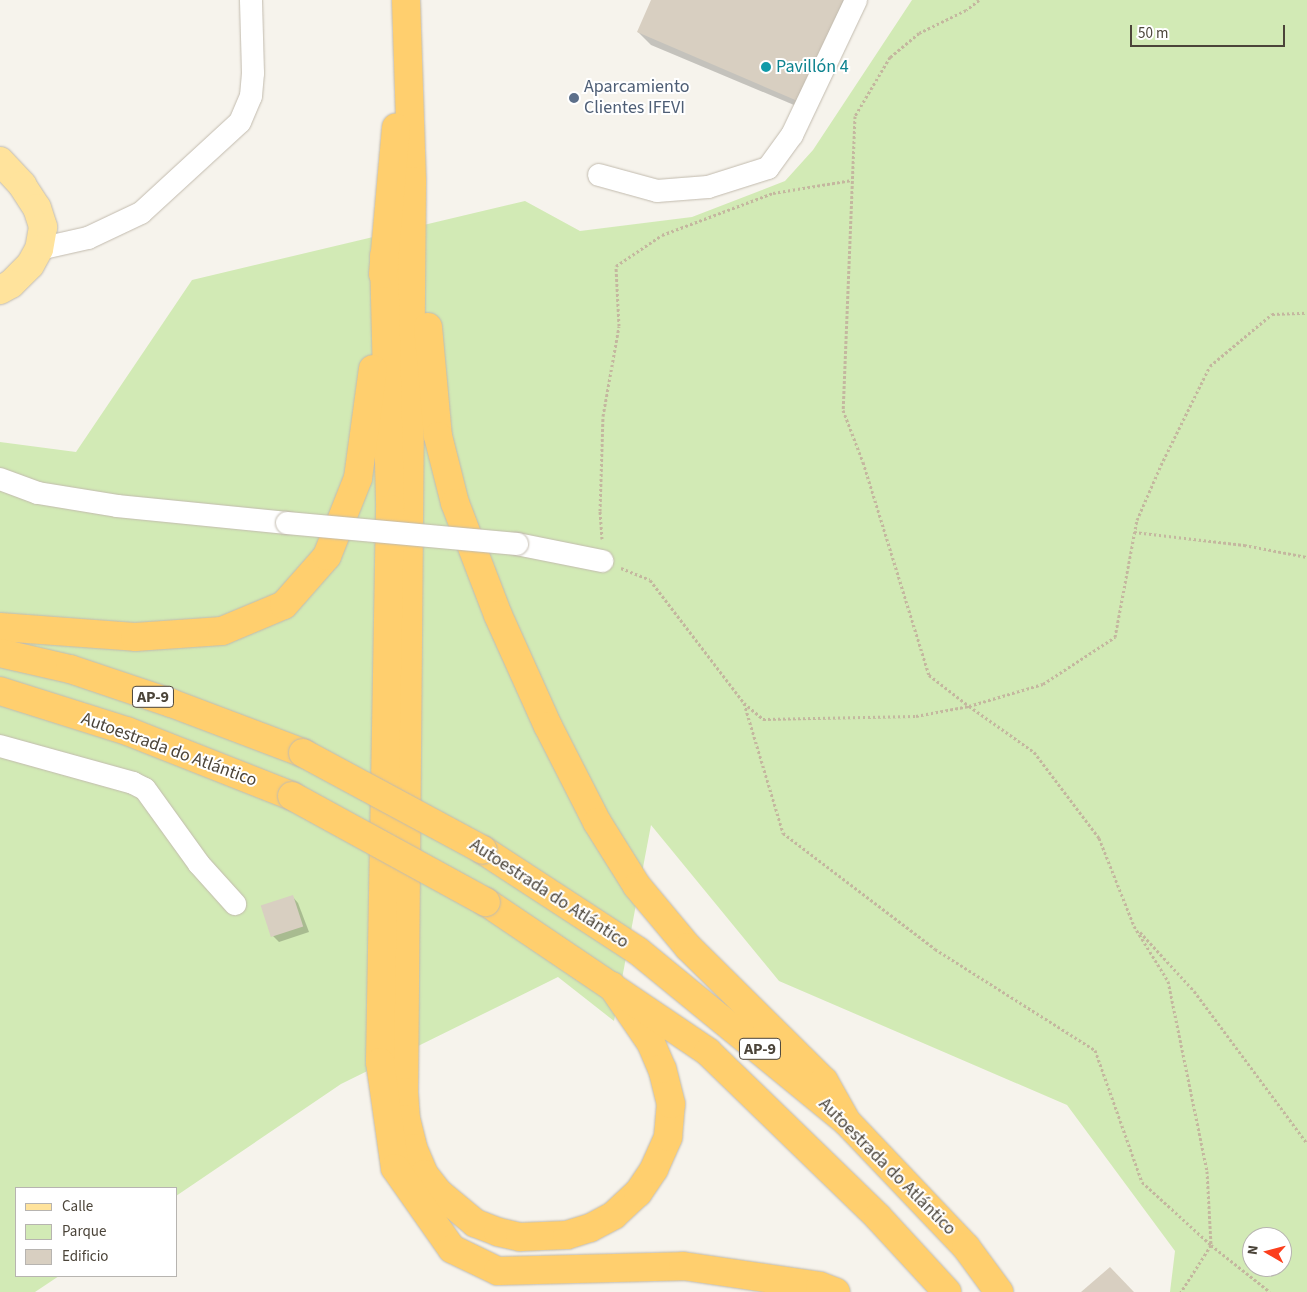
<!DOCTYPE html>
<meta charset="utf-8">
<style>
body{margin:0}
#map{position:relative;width:1307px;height:1292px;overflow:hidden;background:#f6f3ec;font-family:"Source Sans 3",sans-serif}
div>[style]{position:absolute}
.green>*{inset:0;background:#d2eab5}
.shadow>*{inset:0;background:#0003}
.building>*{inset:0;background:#d8cfc1;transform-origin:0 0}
.path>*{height:3px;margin-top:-1.5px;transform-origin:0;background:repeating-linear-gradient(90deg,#c4b79f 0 2.5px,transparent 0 5px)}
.roads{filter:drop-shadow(0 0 1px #c2bbae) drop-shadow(0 0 1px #c2bbae)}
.minor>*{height:22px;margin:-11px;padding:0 11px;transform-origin:11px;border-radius:11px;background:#fff}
.major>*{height:28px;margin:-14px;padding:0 14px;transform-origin:14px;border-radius:14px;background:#ffe39c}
.highway>*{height:28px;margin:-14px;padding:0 14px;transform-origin:14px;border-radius:14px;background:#ffcf6e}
.bridges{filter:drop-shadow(0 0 1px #c2bbae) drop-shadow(0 0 1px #c2bbae)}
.minor-bridge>*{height:22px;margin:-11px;padding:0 11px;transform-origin:11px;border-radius:11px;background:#fff}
.highway-bridge>*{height:28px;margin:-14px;padding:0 14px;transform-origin:14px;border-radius:14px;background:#ffcf6e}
.dots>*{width:14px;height:14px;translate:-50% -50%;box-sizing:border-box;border:2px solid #fff;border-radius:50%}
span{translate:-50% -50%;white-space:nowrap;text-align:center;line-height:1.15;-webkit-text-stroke:4px #fff;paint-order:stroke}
.shield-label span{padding:1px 4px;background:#fff;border:1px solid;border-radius:4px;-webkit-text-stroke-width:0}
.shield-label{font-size:16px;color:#4b4439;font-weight:700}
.culture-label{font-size:18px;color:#0d838f}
.left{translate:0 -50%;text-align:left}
.service-label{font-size:18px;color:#4e5e75}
.street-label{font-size:18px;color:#4b4439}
.legend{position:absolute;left:15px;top:1187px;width:162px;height:90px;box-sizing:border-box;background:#fff;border:1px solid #b7b4b0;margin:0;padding:6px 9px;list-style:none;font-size:15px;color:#4b4439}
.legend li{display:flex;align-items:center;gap:10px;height:25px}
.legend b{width:25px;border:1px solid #b7b4b0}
.north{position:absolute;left:1242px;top:1227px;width:50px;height:50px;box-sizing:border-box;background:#fff;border:1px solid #b7b4b0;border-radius:50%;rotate:278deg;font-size:14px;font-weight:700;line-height:20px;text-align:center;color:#4b4439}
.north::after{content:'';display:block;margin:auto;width:18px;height:22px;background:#fc3f1d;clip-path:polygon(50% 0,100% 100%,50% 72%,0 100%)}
.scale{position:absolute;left:1130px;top:25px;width:155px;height:22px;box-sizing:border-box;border:2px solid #4b4439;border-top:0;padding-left:6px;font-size:15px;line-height:18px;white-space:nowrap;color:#4b4439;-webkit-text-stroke:4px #fff;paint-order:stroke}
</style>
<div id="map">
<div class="green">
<i style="clip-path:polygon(evenodd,912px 0,1307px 0,1307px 1292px,1170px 1292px,1175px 1251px,1067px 1105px,779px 981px,651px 825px,614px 1021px,558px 977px,341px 1084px,176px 1196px,176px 1188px,16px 1188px,16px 1276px,59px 1276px,35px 1292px,0 1292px,0 442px,76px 452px,192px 280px,525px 201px,580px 231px,692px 217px,785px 181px,813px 150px,912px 0,1252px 1237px,1282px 1237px,1282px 1267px,1252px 1267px,1252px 1237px)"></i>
</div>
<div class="shadow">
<i style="clip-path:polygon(652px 0,861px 0,813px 113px,651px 45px,638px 32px)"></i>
<i style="clip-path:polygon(292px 896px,298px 903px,309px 932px,279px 942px,273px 936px)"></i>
</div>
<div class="building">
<i style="clip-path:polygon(651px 0,843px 0,800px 102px,637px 32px)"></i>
<i style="left:293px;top:895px;width:33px;height:34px;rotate:72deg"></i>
<i style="clip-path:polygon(1110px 1267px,1134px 1292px,1081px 1292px)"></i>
</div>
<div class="path">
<i style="left:979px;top:0;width:16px;rotate:142deg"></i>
<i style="left:966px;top:10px;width:52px;rotate:153.9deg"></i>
<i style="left:919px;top:33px;width:38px;rotate:140deg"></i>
<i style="left:890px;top:57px;width:69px;rotate:120.7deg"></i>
<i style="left:855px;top:116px;width:294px;rotate:92.3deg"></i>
<i style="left:843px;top:410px;width:56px;rotate:69deg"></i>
<i style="left:863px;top:462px;width:223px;rotate:72.8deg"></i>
<i style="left:929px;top:675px;width:51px;rotate:37.8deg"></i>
<i style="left:969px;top:706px;width:77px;rotate:-16.6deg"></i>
<i style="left:1043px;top:684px;width:86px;rotate:-33.1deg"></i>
<i style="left:1115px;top:637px;width:119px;rotate:-79.4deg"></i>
<i style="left:1137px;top:520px;width:60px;rotate:-66.4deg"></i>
<i style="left:1161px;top:465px;width:110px;rotate:-63.7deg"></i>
<i style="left:1210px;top:366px;width:81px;rotate:-40deg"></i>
<i style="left:1272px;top:314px;width:35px;rotate:-2deg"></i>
<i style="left:1134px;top:532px;width:111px;rotate:6.7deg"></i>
<i style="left:1244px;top:545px;width:64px;rotate:10.8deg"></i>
<i style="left:602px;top:539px;width:28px;rotate:-94deg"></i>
<i style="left:600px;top:511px;width:95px;rotate:-88.2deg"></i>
<i style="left:603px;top:416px;width:91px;rotate:-79.9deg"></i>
<i style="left:619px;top:326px;width:60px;rotate:-92.9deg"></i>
<i style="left:616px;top:266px;width:55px;rotate:-34deg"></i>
<i style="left:662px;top:235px;width:119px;rotate:-20.7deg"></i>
<i style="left:773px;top:193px;width:80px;rotate:-9.3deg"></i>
<i style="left:621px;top:568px;width:31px;rotate:22deg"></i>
<i style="left:650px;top:580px;width:155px;rotate:52.6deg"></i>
<i style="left:744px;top:703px;width:25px;rotate:40deg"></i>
<i style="left:763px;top:719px;width:153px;rotate:-1.1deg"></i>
<i style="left:916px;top:716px;width:54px;rotate:-10.7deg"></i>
<i style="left:969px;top:706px;width:80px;rotate:35.3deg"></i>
<i style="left:1034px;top:752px;width:108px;rotate:52.9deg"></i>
<i style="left:1099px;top:838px;width:95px;rotate:68.3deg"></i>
<i style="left:1134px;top:926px;width:65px;rotate:58.3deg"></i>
<i style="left:1168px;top:981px;width:194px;rotate:78.4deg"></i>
<i style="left:1207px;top:1171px;width:74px;rotate:86.9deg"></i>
<i style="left:1211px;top:1245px;width:56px;rotate:122.6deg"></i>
<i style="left:744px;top:703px;width:136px;rotate:73.3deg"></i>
<i style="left:783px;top:833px;width:191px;rotate:37.3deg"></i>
<i style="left:935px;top:949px;width:189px;rotate:32.3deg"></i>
<i style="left:1095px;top:1050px;width:140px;rotate:70.4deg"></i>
<i style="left:1142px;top:1182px;width:93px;rotate:42.4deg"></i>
<i style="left:1211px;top:1245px;width:75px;rotate:38.5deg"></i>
<i style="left:1140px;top:932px;width:80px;rotate:47.5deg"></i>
<i style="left:1194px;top:991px;width:189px;rotate:53.4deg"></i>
</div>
<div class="roads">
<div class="minor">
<i style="left:599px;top:175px;width:60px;rotate:15.4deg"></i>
<i style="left:657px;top:191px;width:51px;rotate:-4.5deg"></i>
<i style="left:708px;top:187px;width:63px;rotate:-17.6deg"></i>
<i style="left:768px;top:168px;width:41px;rotate:-54deg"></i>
<i style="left:792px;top:135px;width:149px;rotate:-64.6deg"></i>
<i style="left:39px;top:249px;width:50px;rotate:-12.7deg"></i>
<i style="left:88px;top:238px;width:59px;rotate:-25.3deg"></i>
<i style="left:141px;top:213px;width:134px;rotate:-42.6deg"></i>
<i style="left:240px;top:122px;width:28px;rotate:-67deg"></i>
<i style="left:251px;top:96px;width:23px;rotate:-85deg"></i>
<i style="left:253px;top:73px;width:73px;rotate:-91.6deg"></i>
<i style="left:0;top:479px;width:40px;rotate:20.2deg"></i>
<i style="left:38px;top:493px;width:80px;rotate:9.3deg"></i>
<i style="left:117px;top:506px;width:171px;rotate:5.7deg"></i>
<i style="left:517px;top:544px;width:87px;rotate:11.3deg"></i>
<i style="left:0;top:746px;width:138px;rotate:15.5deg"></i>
<i style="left:133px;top:783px;width:13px;rotate:27deg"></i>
<i style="left:145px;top:789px;width:92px;rotate:54.2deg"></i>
<i style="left:199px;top:864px;width:54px;rotate:48deg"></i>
</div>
<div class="major">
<i style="left:0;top:161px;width:33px;rotate:47deg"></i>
<i style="left:22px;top:185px;width:27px;rotate:57deg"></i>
<i style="left:37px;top:208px;width:20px;rotate:72deg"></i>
<i style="left:43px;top:227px;width:22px;rotate:100deg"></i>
<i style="left:39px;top:249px;width:18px;rotate:119deg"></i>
<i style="left:30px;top:265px;width:27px;rotate:135deg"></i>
<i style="left:11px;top:284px;width:13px;rotate:151deg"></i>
</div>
<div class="highway">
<i style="left:406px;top:0;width:181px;rotate:88.1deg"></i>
<i style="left:412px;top:181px;width:911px;rotate:90.5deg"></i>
<i style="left:404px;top:1092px;width:27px;rotate:86deg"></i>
<i style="left:406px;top:1119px;width:30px;rotate:76deg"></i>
<i style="left:413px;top:1148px;width:28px;rotate:67deg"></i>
<i style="left:424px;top:1174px;width:24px;rotate:52deg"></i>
<i style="left:439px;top:1193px;width:47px;rotate:39.8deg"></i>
<i style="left:475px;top:1223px;width:25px;rotate:21deg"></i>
<i style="left:498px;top:1232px;width:23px;rotate:13deg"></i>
<i style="left:520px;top:1237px;width:47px;rotate:-2.4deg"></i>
<i style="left:567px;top:1235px;width:24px;rotate:-17deg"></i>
<i style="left:590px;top:1228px;width:27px;rotate:-28deg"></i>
<i style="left:614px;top:1215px;width:33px;rotate:-43deg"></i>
<i style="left:638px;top:1193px;width:29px;rotate:-56deg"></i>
<i style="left:654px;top:1169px;width:35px;rotate:-66deg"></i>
<i style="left:668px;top:1137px;width:33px;rotate:-85deg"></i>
<i style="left:671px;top:1104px;width:36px;rotate:-104deg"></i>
<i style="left:662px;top:1069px;width:28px;rotate:-113deg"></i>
<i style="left:651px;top:1043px;width:69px;rotate:-124.4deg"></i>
<i style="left:384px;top:256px;width:253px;rotate:88.6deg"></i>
<i style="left:390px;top:509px;width:553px;rotate:91.04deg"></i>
<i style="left:380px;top:1062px;width:107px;rotate:81.9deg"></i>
<i style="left:395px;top:1168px;width:99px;rotate:54.9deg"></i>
<i style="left:452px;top:1249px;width:51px;rotate:25.6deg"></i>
<i style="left:498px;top:1271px;width:185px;rotate:-1.5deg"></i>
<i style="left:683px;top:1266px;width:138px;rotate:8.3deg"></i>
<i style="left:820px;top:1286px;width:17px;rotate:21deg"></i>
<i style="left:383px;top:274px;width:147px;rotate:-84.9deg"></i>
<i style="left:428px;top:327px;width:109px;rotate:84.8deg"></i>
<i style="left:438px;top:436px;width:69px;rotate:75.8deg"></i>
<i style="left:455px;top:503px;width:120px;rotate:69deg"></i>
<i style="left:498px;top:615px;width:122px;rotate:65.8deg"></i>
<i style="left:548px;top:726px;width:108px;rotate:63deg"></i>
<i style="left:597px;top:822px;width:75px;rotate:58deg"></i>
<i style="left:637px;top:886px;width:80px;rotate:50.1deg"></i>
<i style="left:688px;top:947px;width:191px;rotate:44.6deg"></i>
<i style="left:824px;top:1081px;width:47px;rotate:60.7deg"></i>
<i style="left:0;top:627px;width:135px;rotate:4.2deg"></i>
<i style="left:135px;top:637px;width:87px;rotate:-3.9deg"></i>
<i style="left:222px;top:631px;width:67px;rotate:-22.8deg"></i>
<i style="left:284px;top:605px;width:65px;rotate:-48.7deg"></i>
<i style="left:327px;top:556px;width:84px;rotate:-68.3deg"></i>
<i style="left:358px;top:478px;width:110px;rotate:-82.2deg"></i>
<i style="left:0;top:653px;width:72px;rotate:12.9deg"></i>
<i style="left:70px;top:669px;width:107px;rotate:18.6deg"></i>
<i style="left:171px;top:703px;width:141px;rotate:20.7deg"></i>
<i style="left:0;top:691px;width:133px;rotate:17.5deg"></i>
<i style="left:127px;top:731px;width:177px;rotate:21.5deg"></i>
<i style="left:483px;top:850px;width:185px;rotate:33.1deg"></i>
<i style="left:638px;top:951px;width:270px;rotate:39.3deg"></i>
<i style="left:847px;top:1122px;width:173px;rotate:46.4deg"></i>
<i style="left:966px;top:1247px;width:56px;rotate:53.7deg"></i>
<i style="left:486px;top:902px;width:268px;rotate:34deg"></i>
<i style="left:708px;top:1052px;width:237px;rotate:44.1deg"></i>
<i style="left:878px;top:1217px;width:102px;rotate:47.4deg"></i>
</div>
</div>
<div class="bridges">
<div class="minor-bridge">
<i style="left:287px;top:523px;width:231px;rotate:5.2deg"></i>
</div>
<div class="highway-bridge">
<i style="left:303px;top:753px;width:204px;rotate:28.3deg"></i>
<i style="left:292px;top:796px;width:221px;rotate:28.7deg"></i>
</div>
</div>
<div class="dots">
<i style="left:766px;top:67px;background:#0f9aa8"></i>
<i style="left:574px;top:98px;background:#5c6f8a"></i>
</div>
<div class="shield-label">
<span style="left:153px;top:697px">AP-9</span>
<span style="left:760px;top:1049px">AP-9</span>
</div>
<div class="culture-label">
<span class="left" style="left:776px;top:67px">Pavillón 4</span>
</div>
<div class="service-label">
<span class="left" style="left:584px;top:98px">Aparcamiento<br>Clientes IFEVI</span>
</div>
<div class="street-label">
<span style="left:169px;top:750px;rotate:20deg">Autoestrada do Atlántico</span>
<span style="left:549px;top:894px;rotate:33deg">Autoestrada do Atlántico</span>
<span style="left:887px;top:1167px;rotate:45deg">Autoestrada do Atlántico</span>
</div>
<ul class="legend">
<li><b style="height:6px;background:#ffe39c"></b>Calle</li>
<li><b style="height:14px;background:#d2eab5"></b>Parque</li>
<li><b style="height:14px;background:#d8cfc1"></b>Edificio</li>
</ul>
<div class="north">N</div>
<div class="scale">50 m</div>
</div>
